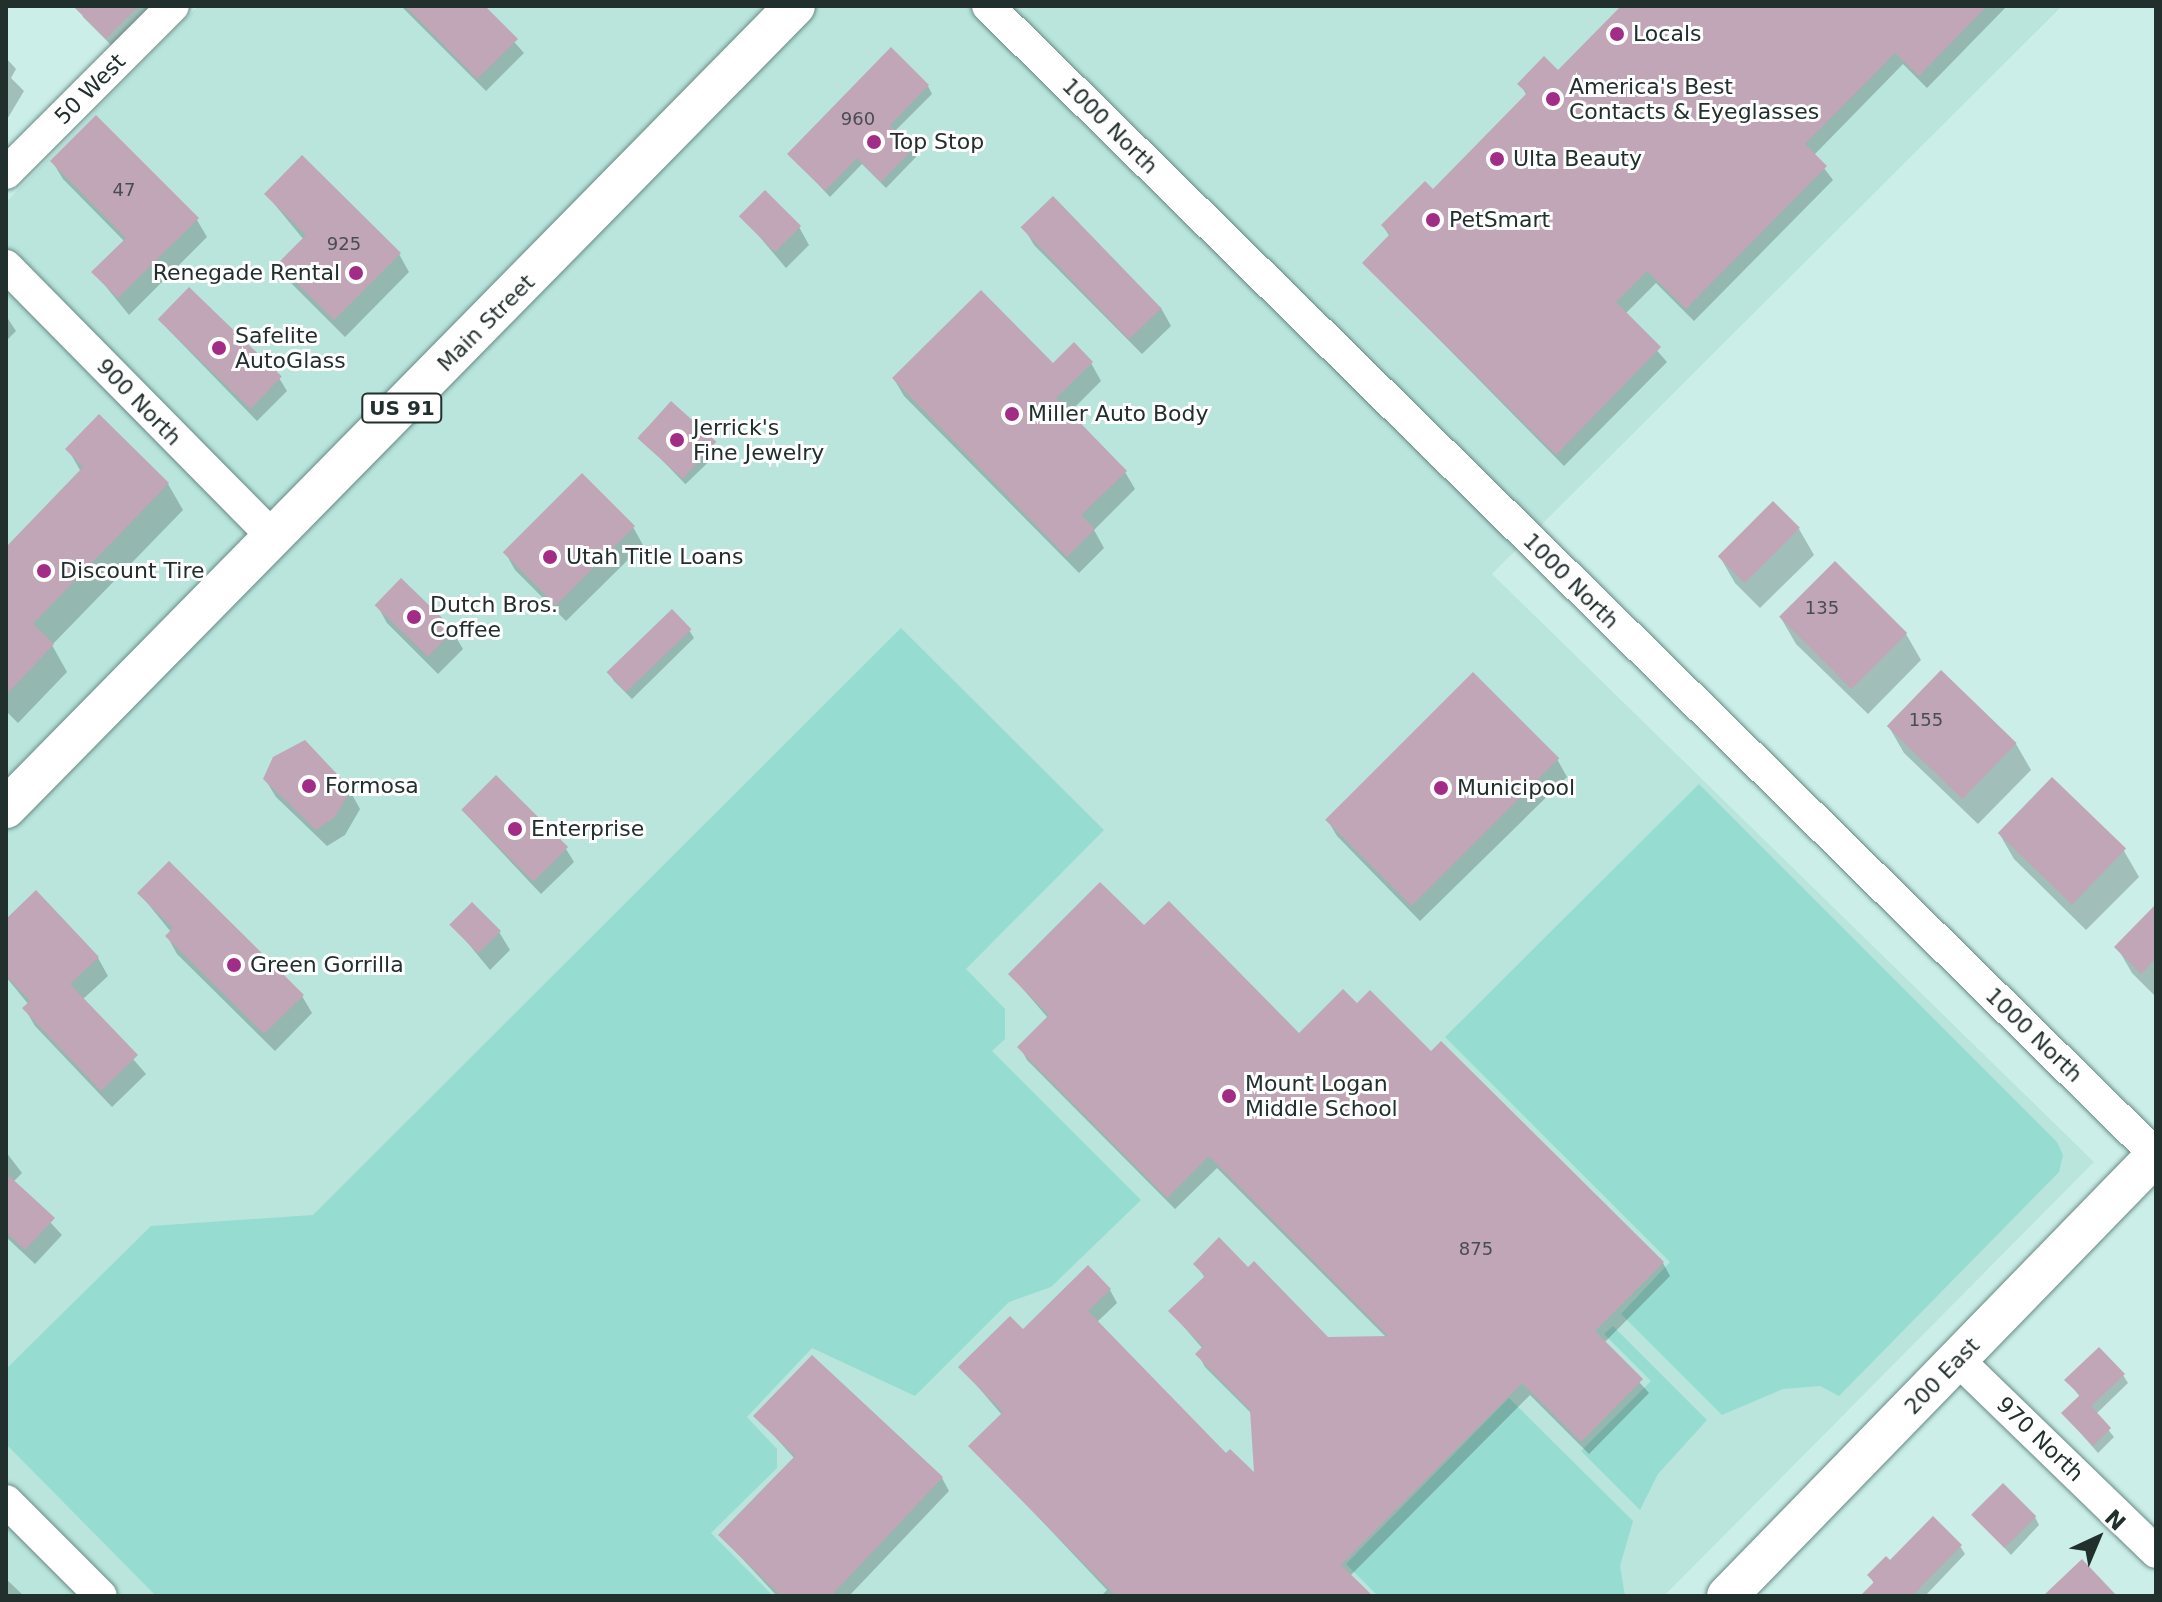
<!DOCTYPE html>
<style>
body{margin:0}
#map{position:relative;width:2162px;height:1602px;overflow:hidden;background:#cbeee8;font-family:"DejaVu Sans",sans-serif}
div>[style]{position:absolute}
.built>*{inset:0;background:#b9e5dd}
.green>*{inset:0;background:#97dcd1}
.shadow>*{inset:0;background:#0003;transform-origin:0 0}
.building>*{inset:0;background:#c0a6b7;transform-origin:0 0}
.roads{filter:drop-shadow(0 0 2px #698984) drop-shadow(0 0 2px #698984)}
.minor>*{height:32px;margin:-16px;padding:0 16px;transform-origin:16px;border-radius:16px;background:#fff}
.major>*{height:40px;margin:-20px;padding:0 20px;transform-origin:20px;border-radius:20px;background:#fff}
.dots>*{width:22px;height:22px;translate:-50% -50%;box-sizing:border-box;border:4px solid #fff;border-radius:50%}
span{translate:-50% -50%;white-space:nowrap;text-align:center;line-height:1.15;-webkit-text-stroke:6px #fff;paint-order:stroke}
.number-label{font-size:18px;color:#494d50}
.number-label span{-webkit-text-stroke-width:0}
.shield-label span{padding:2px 6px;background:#fff;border:2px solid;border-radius:6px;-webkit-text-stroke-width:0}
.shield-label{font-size:20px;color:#212f2d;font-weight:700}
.poi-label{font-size:22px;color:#212f2d}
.left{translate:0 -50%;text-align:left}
.right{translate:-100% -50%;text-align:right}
.street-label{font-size:22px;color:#212f2d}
.frame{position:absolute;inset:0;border:8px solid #212f2d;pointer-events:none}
.north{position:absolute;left:2058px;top:1498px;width:80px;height:80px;-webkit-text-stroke:6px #fff;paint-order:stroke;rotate:44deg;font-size:22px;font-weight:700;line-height:32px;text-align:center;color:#212f2d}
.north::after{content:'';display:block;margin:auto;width:28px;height:36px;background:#212f2d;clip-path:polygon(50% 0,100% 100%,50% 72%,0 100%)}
</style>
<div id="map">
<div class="built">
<i style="clip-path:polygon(198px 6px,2062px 6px,1492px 574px,2094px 1162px,1664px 1596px,6px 1596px,6px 202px)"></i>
</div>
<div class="green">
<i style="clip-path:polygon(901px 628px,1104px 830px,966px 969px,1005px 1009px,1005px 1039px,992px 1051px,1141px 1200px,1051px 1287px,1009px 1302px,915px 1396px,812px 1348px,747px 1417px,777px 1449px,777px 1468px,711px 1533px,773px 1596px,156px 1596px,6px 1444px,6px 1369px,151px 1226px,313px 1215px)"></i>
<i style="clip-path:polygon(1699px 784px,2057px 1142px,2063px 1155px,2059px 1172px,1839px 1396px,1820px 1386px,1783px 1389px,1722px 1415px,1621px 1314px,1670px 1262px,1445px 1037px)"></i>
<i style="clip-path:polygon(1613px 1326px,1707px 1420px,1658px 1474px,1640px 1510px,1581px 1451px,1651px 1381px,1604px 1334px)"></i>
<i style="clip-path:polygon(1509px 1398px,1633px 1521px,1620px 1566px,1625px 1596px,1378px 1596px,1346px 1564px)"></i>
</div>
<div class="shadow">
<i style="clip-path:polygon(81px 6px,151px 6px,112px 46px,83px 17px)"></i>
<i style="clip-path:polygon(401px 6px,482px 6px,524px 53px,486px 91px)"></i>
<i style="clip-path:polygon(1624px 6px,2007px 6px,1927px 88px,1903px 64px,1814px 155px,1833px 180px,1694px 321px,1656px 283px,1625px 314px,1667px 362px,1564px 466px,1364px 263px,1390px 237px,1383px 226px,1433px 192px,1527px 96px,1520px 84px,1558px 72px)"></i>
<i style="clip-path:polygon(6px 58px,16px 69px,11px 78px,24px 91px,6px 121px)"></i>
<i style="clip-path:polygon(928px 86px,932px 94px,894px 132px,916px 157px,886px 188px,862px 164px,830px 197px,790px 154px)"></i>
<i style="clip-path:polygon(52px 161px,197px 220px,207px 237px,129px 315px,94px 272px,125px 242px,63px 179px)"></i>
<i style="clip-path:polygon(266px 194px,399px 254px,409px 272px,345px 337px,290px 282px,280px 265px,304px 240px)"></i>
<i style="clip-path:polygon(742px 216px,799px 227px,809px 245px,786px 268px)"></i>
<i style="clip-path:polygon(1024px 228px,1161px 308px,1171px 326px,1142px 354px,1034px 245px)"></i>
<i style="clip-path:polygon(6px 316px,16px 331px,6px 341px)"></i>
<i style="clip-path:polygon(159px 320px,279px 378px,287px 391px,257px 421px)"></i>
<i style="clip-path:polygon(1091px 363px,1101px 381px,1068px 414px,1125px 472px,1135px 489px,1094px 530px,1104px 548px,1079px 573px,904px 396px,894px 379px)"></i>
<i style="left:672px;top:404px;width:67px;height:46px;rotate:46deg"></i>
<i style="clip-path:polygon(68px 449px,168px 484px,183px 510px,52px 645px,67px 672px,18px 723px,6px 711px,6px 550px,81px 472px)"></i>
<i style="clip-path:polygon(633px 527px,643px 545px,566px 621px,515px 570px,505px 552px)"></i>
<i style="clip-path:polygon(1799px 529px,1814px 555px,1760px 608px,1735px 583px,1720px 557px)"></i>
<i style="clip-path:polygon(1835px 564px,1906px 634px,1921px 660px,1868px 714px,1796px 644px,1781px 618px)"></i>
<i style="clip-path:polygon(377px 605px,452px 631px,463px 649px,438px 674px,387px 623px)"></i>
<i style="clip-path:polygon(689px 630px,694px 638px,632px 699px,614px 681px,609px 673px)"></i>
<i style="clip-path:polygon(1941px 673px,2016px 744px,2031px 770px,1978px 824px,1904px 753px,1889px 727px)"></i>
<i style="clip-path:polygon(1557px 759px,1567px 777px,1420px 921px,1337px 836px,1327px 819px)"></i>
<i style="clip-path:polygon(265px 779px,350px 791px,360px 809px,345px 835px,327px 846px,276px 797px)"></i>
<i style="clip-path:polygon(463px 811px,566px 849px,574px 862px,541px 894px)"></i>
<i style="clip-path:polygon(1999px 833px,2124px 851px,2139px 877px,2086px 930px,2014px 859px)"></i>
<i style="clip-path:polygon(140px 894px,302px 996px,312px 1013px,275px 1051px,177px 954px,167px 936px,171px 932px)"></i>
<i style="clip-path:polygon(2156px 907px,2156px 997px,2132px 973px,2117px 947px)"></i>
<i style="clip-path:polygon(6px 922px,98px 958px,108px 976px,82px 1000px,146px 1074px,112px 1107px,35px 1026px,25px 1009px,29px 1005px,6px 977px)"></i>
<i style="clip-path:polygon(453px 925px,499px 932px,510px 950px,490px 970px)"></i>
<i style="clip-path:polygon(1144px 928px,1299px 1035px,1357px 1006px,1431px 1054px,1663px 1263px,1670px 1276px,1604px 1343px,1649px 1393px,1589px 1454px,1530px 1395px,1350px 1576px,1370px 1596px,1101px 1596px,1107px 1590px,971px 1446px,1002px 1415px,961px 1367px,1110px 1290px,1117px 1303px,1096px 1323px,1226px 1456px,1256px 1477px,1253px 1415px,1205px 1367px,1198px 1354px,1203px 1349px,1171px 1312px,1205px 1278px,1196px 1264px,1248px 1270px,1327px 1339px,1387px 1338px,1217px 1168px,1175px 1209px,1027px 1060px,1020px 1047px,1048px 1018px,1010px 974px)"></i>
<i style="clip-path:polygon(6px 1152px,22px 1173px,13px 1182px,62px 1235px,35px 1264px,6px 1237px)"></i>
<i style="clip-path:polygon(2123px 1375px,2128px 1383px,2096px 1414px,2114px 1437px,2098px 1453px,2064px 1414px,2080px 1397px,2067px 1380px)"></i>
<i style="clip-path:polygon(756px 1416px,942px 1478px,949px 1491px,849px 1596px,777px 1596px,721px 1536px,795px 1459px)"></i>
<i style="clip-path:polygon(1975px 1516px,2035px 1517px,2039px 1525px,2011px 1555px)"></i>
<i style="clip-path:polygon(1960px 1546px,1965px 1554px,1925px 1596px,1863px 1596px,1874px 1584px,1870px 1576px,1890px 1563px)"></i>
<i style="clip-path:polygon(6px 1579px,24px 1596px,6px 1596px)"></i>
</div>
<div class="building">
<i style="clip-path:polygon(73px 6px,139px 6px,106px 39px)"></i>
<i style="clip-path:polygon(405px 6px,485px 6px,518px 39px,477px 79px)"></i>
<i style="clip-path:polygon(1621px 6px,1987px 6px,1919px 76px,1895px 53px,1805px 144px,1827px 166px,1686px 309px,1647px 271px,1616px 302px,1661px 347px,1556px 455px,1362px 263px,1390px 234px,1381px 225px,1425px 181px,1433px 189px,1527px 93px,1517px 84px,1544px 56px,1558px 70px)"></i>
<i style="clip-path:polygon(891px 47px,929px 85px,890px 125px,914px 148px,881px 182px,857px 158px,825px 191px,787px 154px)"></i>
<i style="clip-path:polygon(96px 115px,199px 218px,118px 298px,91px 272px,126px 238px,50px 161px)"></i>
<i style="clip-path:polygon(302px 155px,401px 253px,334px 320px,277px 264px,306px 235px,264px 194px)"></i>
<i style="left:765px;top:190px;width:51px;height:37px;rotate:45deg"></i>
<i style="left:1053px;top:196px;width:156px;height:45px;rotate:46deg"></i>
<i style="left:189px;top:287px;width:129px;height:45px;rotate:44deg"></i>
<i style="clip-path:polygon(981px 290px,1053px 363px,1074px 342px,1093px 362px,1056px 398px,1127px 471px,1081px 515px,1095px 529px,1067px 557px,892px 378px)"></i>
<i style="left:671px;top:401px;width:61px;height:50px;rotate:42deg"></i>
<i style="clip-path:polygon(99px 414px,169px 483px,33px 624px,54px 644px,6px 695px,6px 547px,83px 467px,65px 449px)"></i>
<i style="left:582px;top:473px;width:75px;height:112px;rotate:45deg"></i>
<i style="left:1773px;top:501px;width:38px;height:78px;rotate:45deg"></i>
<i style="left:1835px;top:561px;width:102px;height:79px;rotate:45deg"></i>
<i style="left:401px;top:578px;width:74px;height:38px;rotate:44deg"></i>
<i style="left:672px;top:609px;width:28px;height:91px;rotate:46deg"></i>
<i style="left:1941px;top:670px;width:105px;height:78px;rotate:44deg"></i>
<i style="left:1473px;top:672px;width:122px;height:209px;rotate:45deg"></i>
<i style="clip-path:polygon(305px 740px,351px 789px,335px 817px,316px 830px,263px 779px,273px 757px)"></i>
<i style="left:496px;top:775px;width:102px;height:49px;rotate:45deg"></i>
<i style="left:2052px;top:777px;width:103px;height:78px;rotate:44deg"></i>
<i style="clip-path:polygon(169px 861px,304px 995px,264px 1034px,165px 936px,173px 928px,137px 893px)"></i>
<i style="clip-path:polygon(1100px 882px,1144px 925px,1169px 901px,1299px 1033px,1343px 989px,1357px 1003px,1370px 990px,1431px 1051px,1441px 1041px,1664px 1262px,1595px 1331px,1643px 1379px,1581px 1442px,1522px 1383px,1341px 1565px,1373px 1596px,1116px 1596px,968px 1446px,1003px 1412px,958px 1367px,1010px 1316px,1023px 1329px,1088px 1265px,1111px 1289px,1088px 1311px,1226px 1453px,1230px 1449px,1254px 1472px,1250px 1410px,1195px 1354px,1203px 1346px,1168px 1311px,1205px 1276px,1193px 1264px,1219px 1237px,1248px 1267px,1254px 1261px,1328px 1337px,1388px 1336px,1209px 1156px,1167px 1198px,1017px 1047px,1049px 1015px,1008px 974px)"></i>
<i style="clip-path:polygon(36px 890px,99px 957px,70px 984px,138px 1055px,101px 1091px,22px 1008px,30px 1001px,6px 976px,6px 919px)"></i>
<i style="left:472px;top:902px;width:41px;height:32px;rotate:45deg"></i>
<i style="clip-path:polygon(2156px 904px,2156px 958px,2141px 974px,2114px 947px)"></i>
<i style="clip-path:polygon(6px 1173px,55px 1218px,25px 1250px,6px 1232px)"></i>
<i style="clip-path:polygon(2099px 1347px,2125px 1374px,2091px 1406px,2111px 1428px,2093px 1446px,2061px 1413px,2080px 1395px,2064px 1380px)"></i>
<i style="clip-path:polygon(812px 1355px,943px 1477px,831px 1596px,781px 1596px,718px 1535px,795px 1456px,753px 1416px)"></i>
<i style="left:2003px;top:1483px;width:47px;height:45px;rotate:45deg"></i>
<i style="clip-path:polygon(1933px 1516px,1962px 1545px,1912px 1596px,1860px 1596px,1874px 1582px,1867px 1575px,1886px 1556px,1890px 1560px)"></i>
<i style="clip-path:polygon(2082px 1559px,2117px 1596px,2043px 1596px)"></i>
</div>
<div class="roads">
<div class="minor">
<i style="left:988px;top:6px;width:1638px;rotate:44.53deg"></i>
<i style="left:6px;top:173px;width:236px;rotate:-45deg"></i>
<i style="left:6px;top:266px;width:380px;rotate:45.4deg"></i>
<i style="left:1957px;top:1359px;width:277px;rotate:44.1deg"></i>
<i style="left:6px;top:1501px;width:134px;rotate:45deg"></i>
</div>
<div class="major">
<i style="left:6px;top:808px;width:1125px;rotate:-45.47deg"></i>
<i style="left:1727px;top:1596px;width:615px;rotate:-45.79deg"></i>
</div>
</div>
<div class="dots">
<i style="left:1617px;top:34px;background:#a22d86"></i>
<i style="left:1553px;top:99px;background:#a22d86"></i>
<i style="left:874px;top:142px;background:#a22d86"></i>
<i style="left:1497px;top:159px;background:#a22d86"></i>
<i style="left:1433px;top:220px;background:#a22d86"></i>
<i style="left:356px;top:273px;background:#a22d86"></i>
<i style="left:219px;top:348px;background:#a22d86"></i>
<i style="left:1012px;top:414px;background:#a22d86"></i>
<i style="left:677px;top:440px;background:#a22d86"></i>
<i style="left:550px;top:557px;background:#a22d86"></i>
<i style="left:44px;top:571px;background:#a22d86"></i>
<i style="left:414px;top:617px;background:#a22d86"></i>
<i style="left:309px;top:786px;background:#a22d86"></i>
<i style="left:1441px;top:788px;background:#a22d86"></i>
<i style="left:515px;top:829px;background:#a22d86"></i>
<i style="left:234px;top:965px;background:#a22d86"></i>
<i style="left:1229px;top:1096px;background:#a22d86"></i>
</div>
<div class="number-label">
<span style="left:858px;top:119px">960</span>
<span style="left:124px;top:190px">47</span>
<span style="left:344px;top:244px">925</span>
<span style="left:1822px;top:608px">135</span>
<span style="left:1926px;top:720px">155</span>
<span style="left:1476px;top:1249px">875</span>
</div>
<div class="shield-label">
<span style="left:402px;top:408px">US 91</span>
</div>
<div class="poi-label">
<span class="left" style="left:1633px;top:34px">Locals</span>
<span class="left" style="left:1569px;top:99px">America's Best<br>Contacts &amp; Eyeglasses</span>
<span class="left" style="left:890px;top:142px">Top Stop</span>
<span class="left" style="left:1513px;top:159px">Ulta Beauty</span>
<span class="left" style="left:1449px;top:220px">PetSmart</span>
<span class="right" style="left:340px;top:273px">Renegade Rental</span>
<span class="left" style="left:235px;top:348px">Safelite<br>AutoGlass</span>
<span class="left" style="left:1028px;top:414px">Miller Auto Body</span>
<span class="left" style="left:693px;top:440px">Jerrick's<br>Fine Jewelry</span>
<span class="left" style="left:566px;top:557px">Utah Title Loans</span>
<span class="left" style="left:60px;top:571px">Discount Tire</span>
<span class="left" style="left:430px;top:617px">Dutch Bros.<br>Coffee</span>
<span class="left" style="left:325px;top:786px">Formosa</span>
<span class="left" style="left:1457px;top:788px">Municipool</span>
<span class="left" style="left:531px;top:829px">Enterprise</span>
<span class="left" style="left:250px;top:965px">Green Gorrilla</span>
<span class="left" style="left:1245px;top:1096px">Mount Logan<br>Middle School</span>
</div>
<div class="street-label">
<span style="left:90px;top:89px;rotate:-45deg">50 West</span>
<span style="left:1110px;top:126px;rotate:45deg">1000 North</span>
<span style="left:486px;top:323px;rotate:-45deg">Main Street</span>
<span style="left:139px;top:402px;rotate:46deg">900 North</span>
<span style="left:1571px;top:581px;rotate:45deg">1000 North</span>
<span style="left:2034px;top:1035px;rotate:44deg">1000 North</span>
<span style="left:1942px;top:1376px;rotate:-46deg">200 East</span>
<span style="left:2040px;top:1439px;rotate:44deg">970 North</span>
</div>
<div class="frame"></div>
<div class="north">N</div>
</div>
